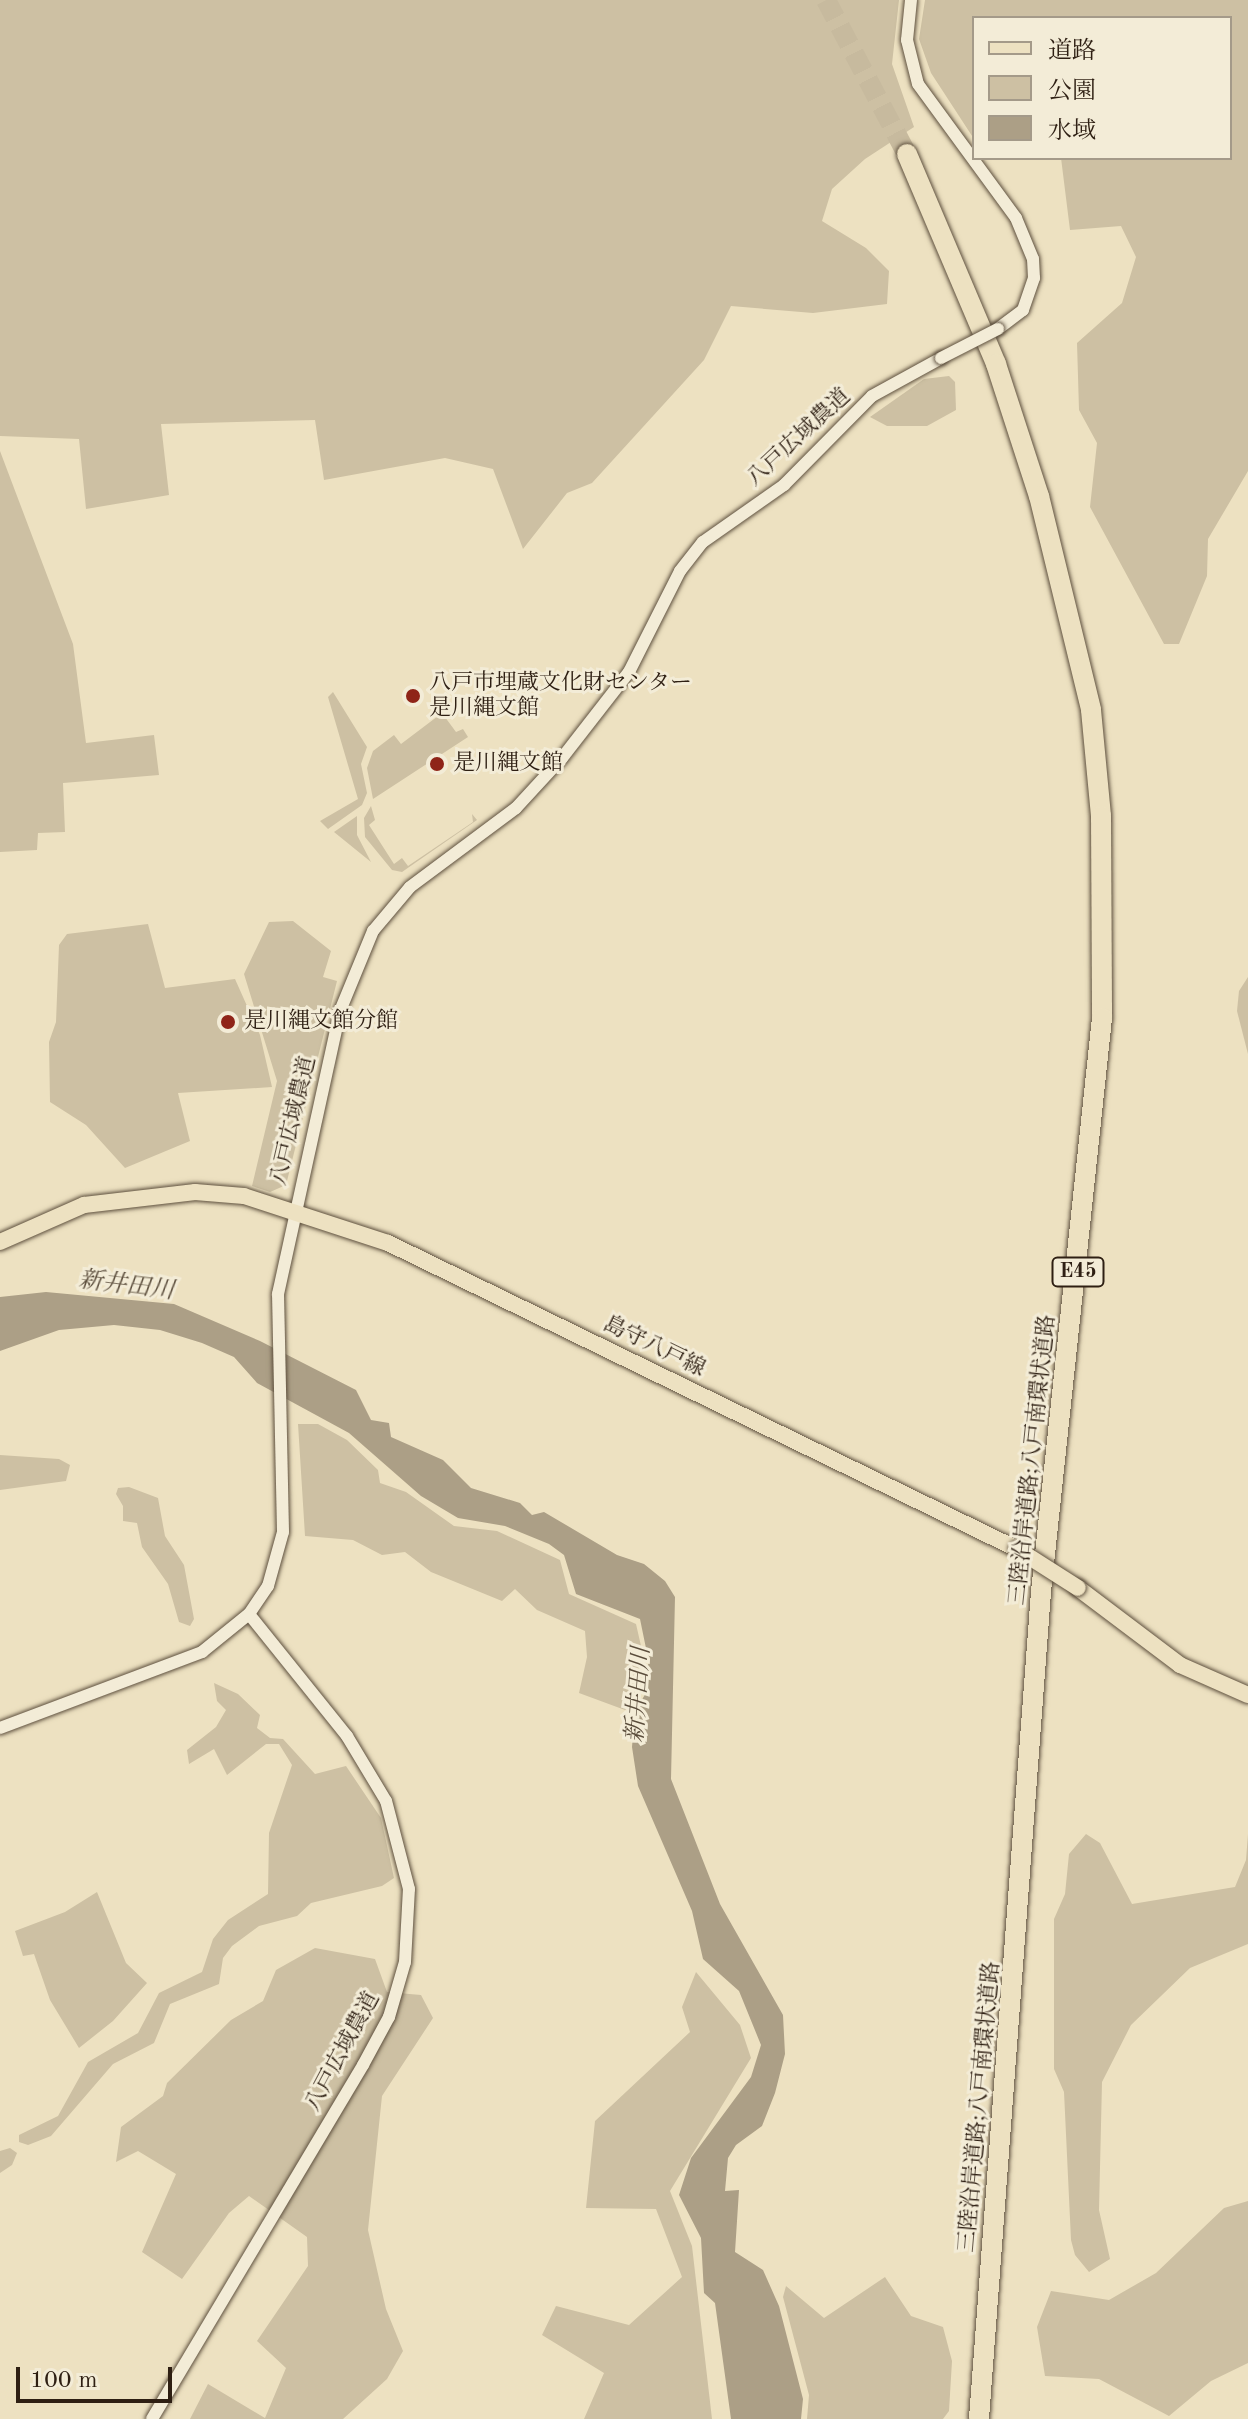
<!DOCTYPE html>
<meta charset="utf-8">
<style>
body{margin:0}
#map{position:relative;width:1248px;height:2419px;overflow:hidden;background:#ede1c1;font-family:"Old Standard TT","Noto Serif JP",serif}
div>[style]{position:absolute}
.green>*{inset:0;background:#cdc0a3}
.water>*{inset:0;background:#ac9f86}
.highway-tunnel>*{height:20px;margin-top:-10px;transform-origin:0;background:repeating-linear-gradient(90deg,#c7ba9e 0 20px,transparent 0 30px)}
.roads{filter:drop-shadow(0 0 2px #5e503e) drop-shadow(0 0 2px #5e503e)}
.minor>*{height:12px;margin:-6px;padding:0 6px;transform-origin:6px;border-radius:6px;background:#f3ecd7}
.major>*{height:16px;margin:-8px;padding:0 8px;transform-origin:8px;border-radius:8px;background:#ede1c1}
.highway>*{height:20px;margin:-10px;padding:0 10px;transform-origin:10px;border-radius:10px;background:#ede1c1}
.bridges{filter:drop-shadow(0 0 2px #5e503e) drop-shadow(0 0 2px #5e503e)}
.minor-bridge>*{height:12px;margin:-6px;padding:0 6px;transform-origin:6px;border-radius:6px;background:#f3ecd7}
.major-bridge>*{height:16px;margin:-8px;padding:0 8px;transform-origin:8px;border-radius:8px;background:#ede1c1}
.dots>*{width:22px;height:22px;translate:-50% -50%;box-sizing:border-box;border:4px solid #f3ecd7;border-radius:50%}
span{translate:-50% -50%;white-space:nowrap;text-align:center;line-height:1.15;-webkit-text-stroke:6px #f3ecd7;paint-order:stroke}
.shield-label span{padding:2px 6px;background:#f3ecd7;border:2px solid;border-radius:6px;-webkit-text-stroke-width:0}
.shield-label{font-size:20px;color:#2e1f13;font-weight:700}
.street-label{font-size:22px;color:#2e1f13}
.poi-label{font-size:22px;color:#2e1f13}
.left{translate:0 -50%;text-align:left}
.water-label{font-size:24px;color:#5a4c3b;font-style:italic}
.legend{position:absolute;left:972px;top:16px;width:260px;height:144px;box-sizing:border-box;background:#f3ecd7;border:2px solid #a49a89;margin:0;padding:10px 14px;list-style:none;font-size:24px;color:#2e1f13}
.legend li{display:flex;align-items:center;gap:16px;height:40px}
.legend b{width:40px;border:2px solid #a49a89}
.scale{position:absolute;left:16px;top:2367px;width:156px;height:36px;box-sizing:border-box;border:4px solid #2e1f13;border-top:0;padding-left:10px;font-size:24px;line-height:28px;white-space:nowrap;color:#2e1f13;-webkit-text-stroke:6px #f3ecd7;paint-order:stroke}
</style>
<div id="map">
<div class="green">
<i style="clip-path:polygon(0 0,899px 0,892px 64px,914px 127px,865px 159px,832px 189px,822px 221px,866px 248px,889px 271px,887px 304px,813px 313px,731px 306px,704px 360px,592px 483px,567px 493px,523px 549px,493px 469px,445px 458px,324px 480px,315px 420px,161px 424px,169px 495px,86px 509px,79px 439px,0 436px)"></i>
<i style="clip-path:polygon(925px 0,1248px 0,1248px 471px,1208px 539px,1207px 576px,1179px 644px,1164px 644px,1090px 507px,1097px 443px,1079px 410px,1077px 343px,1122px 303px,1136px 257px,1121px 226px,1070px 230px,1061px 158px,1230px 158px,1230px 18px,974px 18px,974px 139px,931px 73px,919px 39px)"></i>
<i style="clip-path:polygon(949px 376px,955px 382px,956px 410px,927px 426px,887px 426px,870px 417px,924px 379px)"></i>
<i style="clip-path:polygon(0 451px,73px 644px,86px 743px,154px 735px,159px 775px,63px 783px,65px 832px,38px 833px,37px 850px,0 852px)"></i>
<i style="clip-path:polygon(333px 692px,367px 747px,361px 764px,367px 793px,362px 805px,328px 829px,320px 821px,358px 799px,328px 697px)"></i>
<i style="clip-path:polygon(442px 713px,456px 732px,463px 729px,468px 737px,373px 799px,367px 768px,373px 751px,394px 735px,401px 744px)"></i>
<i style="clip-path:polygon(371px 806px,375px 820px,369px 825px,394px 864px,402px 858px,408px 866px,473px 822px,472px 814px,477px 820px,402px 872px,392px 870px,365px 837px,364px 818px)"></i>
<i style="clip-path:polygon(357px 816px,357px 835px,371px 862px,334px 832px)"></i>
<i style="clip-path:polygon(293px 921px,331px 951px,323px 977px,337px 981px,286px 1185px,270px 1192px,252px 1186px,277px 1081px,244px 974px,269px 922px)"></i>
<i style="clip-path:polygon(148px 924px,165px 988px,235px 979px,260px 1035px,272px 1087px,178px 1093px,190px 1141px,125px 1168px,86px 1125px,50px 1102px,49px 1042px,56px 1022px,59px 945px,67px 934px)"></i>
<i style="clip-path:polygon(1248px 977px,1248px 1054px,1237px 1011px,1239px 991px)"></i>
<i style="clip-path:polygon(298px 1424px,318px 1424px,347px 1440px,378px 1470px,380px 1483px,406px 1492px,454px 1526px,497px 1531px,560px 1560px,569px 1594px,636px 1624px,644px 1659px,635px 1676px,638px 1698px,625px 1710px,579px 1693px,587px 1657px,585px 1631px,537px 1610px,515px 1589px,502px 1601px,431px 1572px,405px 1552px,382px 1555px,353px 1540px,305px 1536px)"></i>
<i style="clip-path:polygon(0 1455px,59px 1459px,70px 1465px,66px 1481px,0 1490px)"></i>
<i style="clip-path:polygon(129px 1487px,158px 1498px,165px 1536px,184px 1565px,194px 1619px,190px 1626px,179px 1622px,168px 1584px,142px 1547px,137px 1523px,123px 1521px,123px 1506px,116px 1494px,118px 1488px)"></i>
<i style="clip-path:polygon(214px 1683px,238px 1694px,260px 1715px,257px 1728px,270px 1738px,283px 1739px,315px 1774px,346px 1766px,381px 1818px,394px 1878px,382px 1886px,311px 1903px,297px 1916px,259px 1926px,232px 1946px,223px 1958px,219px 1984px,170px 2004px,154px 2043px,113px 2064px,51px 2136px,28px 2145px,19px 2142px,19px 2135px,58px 2116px,88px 2062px,138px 2033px,159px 1993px,202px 1972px,213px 1939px,228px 1920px,268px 1894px,269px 1833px,292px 1765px,279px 1744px,266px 1744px,227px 1775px,214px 1749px,189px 1764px,187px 1750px,216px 1727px,226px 1710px,217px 1701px)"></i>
<i style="clip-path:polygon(1086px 1834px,1100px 1843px,1132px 1904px,1235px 1887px,1246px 1860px,1248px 1834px,1248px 1944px,1190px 1968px,1131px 2025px,1102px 2082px,1099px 2210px,1110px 2259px,1089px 2272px,1075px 2255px,1071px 2240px,1064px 2092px,1054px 2069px,1054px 1919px,1065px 1894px,1069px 1854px)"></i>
<i style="clip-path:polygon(97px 1892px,126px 1963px,147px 1983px,113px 2021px,79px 2048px,50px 2000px,34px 1954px,23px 1956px,15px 1931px,65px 1912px)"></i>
<i style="clip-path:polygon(315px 1948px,375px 1959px,387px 1992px,421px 1995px,433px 2018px,382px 2096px,368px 2230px,386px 2309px,403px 2351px,387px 2379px,343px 2419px,190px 2419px,208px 2384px,265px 2418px,286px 2368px,257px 2341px,308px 2266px,307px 2237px,249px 2196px,229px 2213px,182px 2279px,142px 2252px,176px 2174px,138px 2151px,116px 2162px,121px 2127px,163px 2096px,167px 2083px,231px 2020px,263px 2001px,276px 1970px)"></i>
<i style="clip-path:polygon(696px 1972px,740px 2025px,751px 2058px,670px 2191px,692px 2246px,712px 2419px,584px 2419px,604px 2373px,542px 2335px,556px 2306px,629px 2325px,682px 2277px,656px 2209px,586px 2208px,595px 2121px,690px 2032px,682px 2007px)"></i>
<i style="clip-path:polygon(10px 2148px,17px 2153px,12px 2165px,0 2173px,0 2151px)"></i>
<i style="clip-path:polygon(1248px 2201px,1248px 2363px,1211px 2381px,1169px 2416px,1099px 2379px,1045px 2376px,1037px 2327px,1051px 2291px,1109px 2300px,1156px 2273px,1224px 2208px)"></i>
<i style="clip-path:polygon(885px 2277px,911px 2316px,943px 2327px,952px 2361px,949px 2411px,943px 2419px,807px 2419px,809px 2395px,783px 2297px,786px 2286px,824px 2318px)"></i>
</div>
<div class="water">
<i style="clip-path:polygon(46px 1292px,174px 1304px,260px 1341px,356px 1390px,371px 1420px,389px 1423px,391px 1437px,443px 1460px,471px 1488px,520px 1503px,532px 1515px,544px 1512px,617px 1555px,644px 1564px,665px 1581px,675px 1597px,671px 1779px,720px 1904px,783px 2015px,785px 2054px,775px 2093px,762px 2126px,736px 2145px,728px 2158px,725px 2191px,739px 2190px,735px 2252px,763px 2270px,779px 2306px,803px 2399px,801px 2419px,731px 2419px,715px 2303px,704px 2293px,701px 2238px,679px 2195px,691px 2158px,751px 2077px,761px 2045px,739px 1991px,703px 1959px,692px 1911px,638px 1786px,632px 1747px,635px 1711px,646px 1693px,643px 1674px,649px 1663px,640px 1619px,576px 1594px,564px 1555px,549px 1544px,505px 1526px,458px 1518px,421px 1496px,349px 1433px,257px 1383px,234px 1357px,202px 1343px,160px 1330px,114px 1325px,59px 1330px,0 1351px,0 1297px)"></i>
</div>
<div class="highway-tunnel">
<i style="left:826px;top:0;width:174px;rotate:62.3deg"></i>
</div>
<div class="roads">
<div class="minor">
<i style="left:911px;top:0;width:40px;rotate:95.7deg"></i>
<i style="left:907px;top:40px;width:45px;rotate:76deg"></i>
<i style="left:918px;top:84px;width:166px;rotate:53.8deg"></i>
<i style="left:1016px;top:218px;width:44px;rotate:67.5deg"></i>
<i style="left:1033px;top:259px;width:19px;rotate:87deg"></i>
<i style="left:1034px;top:278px;width:34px;rotate:109deg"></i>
<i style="left:1023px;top:310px;width:31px;rotate:143deg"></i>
<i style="left:0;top:1728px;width:216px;rotate:-20.6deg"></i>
<i style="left:202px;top:1652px;width:60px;rotate:-39deg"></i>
<i style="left:249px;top:1614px;width:34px;rotate:-56deg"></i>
<i style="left:268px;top:1586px;width:56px;rotate:-74.5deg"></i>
<i style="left:283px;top:1532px;width:238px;rotate:-91.2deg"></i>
<i style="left:278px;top:1294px;width:290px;rotate:-77.6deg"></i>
<i style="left:340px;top:1011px;width:87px;rotate:-67.6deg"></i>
<i style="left:373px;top:931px;width:57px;rotate:-49.9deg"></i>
<i style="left:410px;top:887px;width:132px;rotate:-36.7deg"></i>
<i style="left:516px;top:808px;width:68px;rotate:-47.4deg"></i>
<i style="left:562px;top:758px;width:109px;rotate:-52.1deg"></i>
<i style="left:629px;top:672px;width:113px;rotate:-63.2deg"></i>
<i style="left:680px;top:571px;width:37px;rotate:-52deg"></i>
<i style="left:703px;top:542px;width:99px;rotate:-35.1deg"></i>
<i style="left:784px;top:485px;width:125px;rotate:-45.3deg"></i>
<i style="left:872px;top:396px;width:79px;rotate:-28.8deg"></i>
<i style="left:152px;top:2419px;width:412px;rotate:-59.2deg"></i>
<i style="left:363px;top:2065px;width:55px;rotate:-61.6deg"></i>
<i style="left:389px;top:2017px;width:57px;rotate:-73.8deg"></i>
<i style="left:405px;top:1962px;width:73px;rotate:-86.9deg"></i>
<i style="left:409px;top:1889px;width:91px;rotate:-104.6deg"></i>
<i style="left:386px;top:1801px;width:76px;rotate:-121deg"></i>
<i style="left:347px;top:1736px;width:156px;rotate:-128.8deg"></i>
</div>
<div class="major">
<i style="left:0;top:1242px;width:92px;rotate:-23.8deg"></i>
<i style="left:84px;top:1205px;width:112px;rotate:-6.7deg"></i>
<i style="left:195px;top:1192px;width:49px;rotate:4.7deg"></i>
<i style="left:244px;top:1196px;width:151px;rotate:18.1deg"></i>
<i style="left:388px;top:1243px;width:699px;rotate:25.94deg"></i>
<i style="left:1078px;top:1588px;width:128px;rotate:37deg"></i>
<i style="left:1180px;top:1665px;width:74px;rotate:23.8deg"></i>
</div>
<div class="highway">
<i style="left:907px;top:154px;width:228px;rotate:67deg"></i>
<i style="left:996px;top:364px;width:139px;rotate:72deg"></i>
<i style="left:1039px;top:496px;width:220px;rotate:76.3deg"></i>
<i style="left:1091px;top:710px;width:106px;rotate:84.6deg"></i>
<i style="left:1101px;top:816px;width:202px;rotate:89.7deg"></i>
<i style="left:1102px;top:1018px;width:577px;rotate:96.07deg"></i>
<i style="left:1041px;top:1592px;width:829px;rotate:94.29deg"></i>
</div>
</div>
<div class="bridges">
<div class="minor-bridge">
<i style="left:941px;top:358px;width:64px;rotate:-27deg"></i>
</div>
<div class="major-bridge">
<i style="left:1017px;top:1549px;width:72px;rotate:32.6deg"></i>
</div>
</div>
<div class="dots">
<i style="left:413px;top:696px;background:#8f2418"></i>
<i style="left:437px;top:764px;background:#8f2418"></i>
<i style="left:228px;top:1022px;background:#8f2418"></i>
</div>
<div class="shield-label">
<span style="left:1078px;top:1272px">E45</span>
</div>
<div class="street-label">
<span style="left:799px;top:438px;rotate:-43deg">八戸広域農道</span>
<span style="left:294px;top:1121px;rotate:-77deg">八戸広域農道</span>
<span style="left:654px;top:1347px;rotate:26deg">島守八戸線</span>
<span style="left:1033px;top:1460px;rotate:-84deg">三陸沿岸道路;八戸南環状道路</span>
<span style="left:343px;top:2052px;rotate:-62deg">八戸広域農道</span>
<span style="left:980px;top:2107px;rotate:-85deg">三陸沿岸道路;八戸南環状道路</span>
</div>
<div class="poi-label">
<span class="left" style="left:429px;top:696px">八戸市埋蔵文化財センター<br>是川縄文館</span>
<span class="left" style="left:453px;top:764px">是川縄文館</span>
<span class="left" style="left:244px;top:1022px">是川縄文館分館</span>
</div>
<div class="water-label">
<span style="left:126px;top:1287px;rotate:7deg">新井田川</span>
<span style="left:640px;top:1695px;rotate:-86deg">新井田川</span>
</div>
<ul class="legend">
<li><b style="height:10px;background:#ede1c1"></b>道路</li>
<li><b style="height:22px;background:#cdc0a3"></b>公園</li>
<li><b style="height:22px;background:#ac9f86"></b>水域</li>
</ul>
<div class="scale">100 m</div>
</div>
